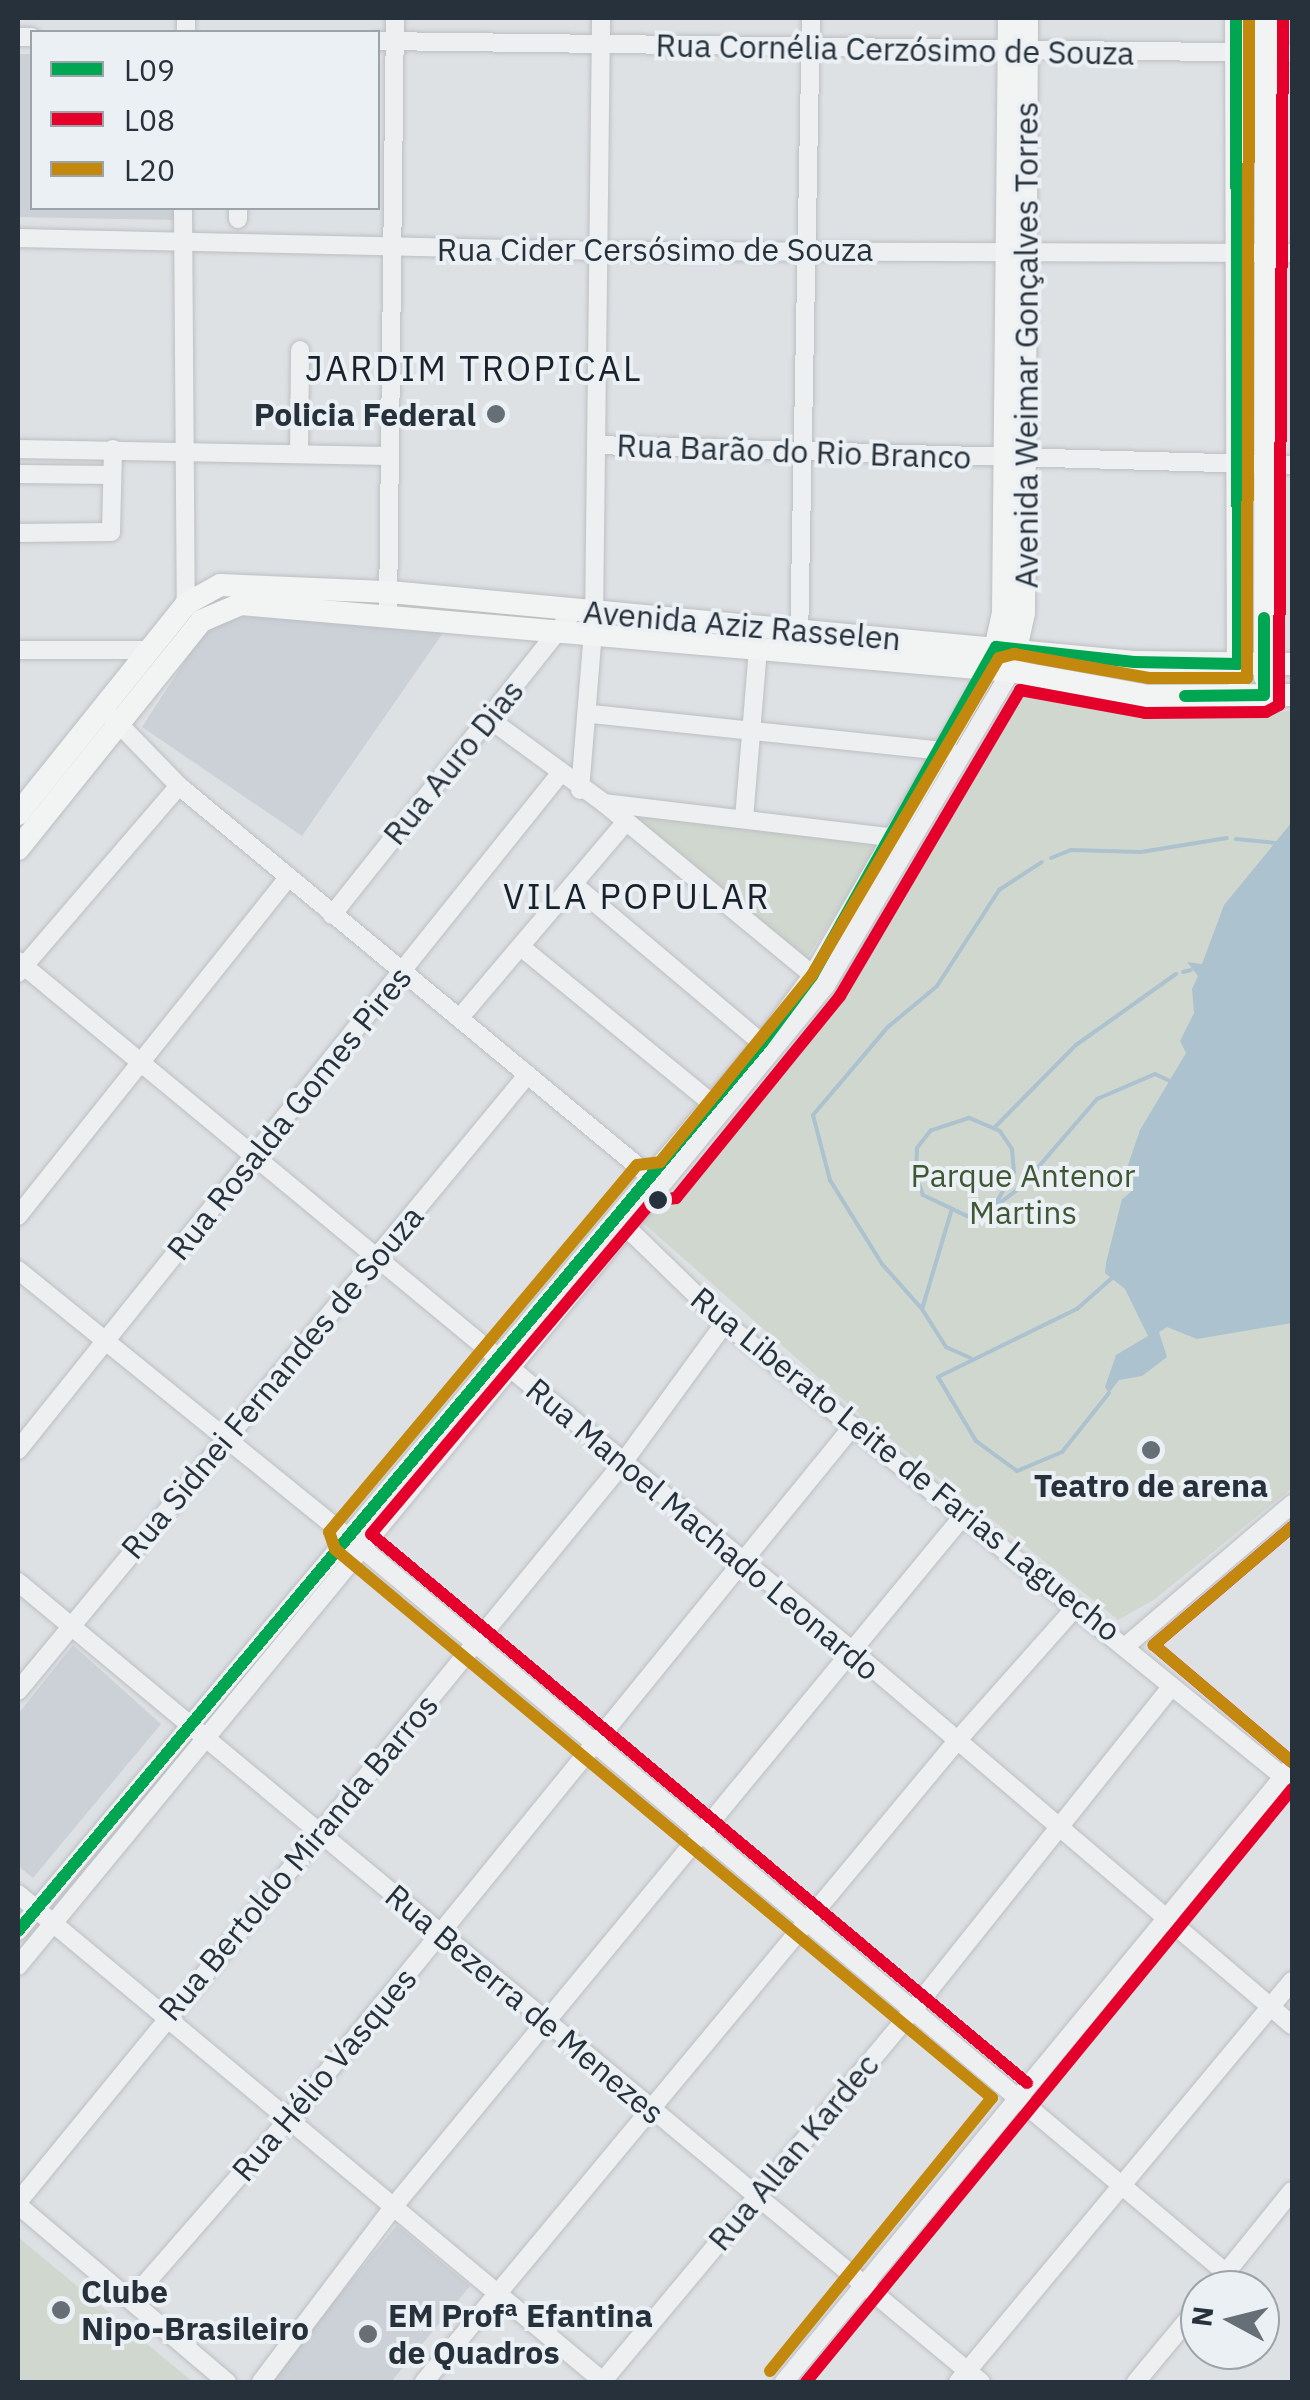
<!DOCTYPE html>
<meta charset="utf-8">
<style>
body{margin:0}
#map{position:relative;width:1310px;height:2400px;overflow:hidden;background:#dee1e4;font-family:"IBM Plex Sans",sans-serif}
div>[style]{position:absolute}
.built>*{inset:0;background:#ccd1d7}
.green>*{inset:0;background:#d0d7cf}
.water>*{inset:0;background:#acc2cf}
.stream>*{height:4px;margin:-2px;padding:0 2px;transform-origin:2px;border-radius:2px;background:#acc2cf}
.roads{filter:drop-shadow(0 0 2px #bcbfc2) drop-shadow(0 0 2px #bcbfc2)}
.minor>*{height:18px;margin:-9px;padding:0 9px;transform-origin:9px;border-radius:9px;background:#edeff0}
.major>*{height:22px;margin:-11px;padding:0 11px;transform-origin:11px;border-radius:11px;background:#f2f4f4}
.bus-1>*{height:12px;margin:-6px;padding:0 6px;transform-origin:6px;border-radius:6px;background:#00a651}
.bus-2>*{height:12px;margin:-6px;padding:0 6px;transform-origin:6px;border-radius:6px;background:#e4002b}
.bus-3>*{height:12px;margin:-6px;padding:0 6px;transform-origin:6px;border-radius:6px;background:#c3890f}
.dots>*{width:28px;height:28px;translate:-50% -50%;box-sizing:border-box;border:5px solid #ebf0f4;border-radius:50%}
span{translate:-50% -50%;white-space:nowrap;text-align:center;line-height:1.15;-webkit-text-stroke:8px #ebf0f4;paint-order:stroke}
.street-label{font-size:32px;color:#26313b}
.poi-label{font-size:32px;color:#26313b;font-weight:700}
.right{translate:-100% -50%;text-align:right}
.left{translate:0 -50%;text-align:left}
.park-label{font-size:32px;color:#3f5734}
.neighbourhood-label{font-size:35px;color:#19222c;letter-spacing:2.5px}
.frame{position:absolute;inset:0;border:20px solid #26313b;pointer-events:none}
.legend{position:absolute;left:30px;top:30px;width:350px;height:180px;box-sizing:border-box;background:#ebf0f4;border:2px solid #9ca4aa;margin:0;padding:12px 18px;list-style:none;font-size:30px;color:#26313b}
.legend li{display:flex;align-items:center;gap:20px;height:50px}
.legend b{width:50px;border:2px solid #9ca4aa}
.north{position:absolute;left:1180px;top:2270px;width:100px;height:100px;box-sizing:border-box;background:#ebf0f4;border:2px solid #9ca4aa;border-radius:50%;rotate:277deg;font-size:28px;font-weight:700;line-height:40px;text-align:center;color:#26313b}
.north::after{content:'';display:block;margin:auto;width:35px;height:45px;background:#666f76;clip-path:polygon(50% 0,100% 100%,50% 72%,0 100%)}
</style>
<div id="map">
<div class="built">
<i style="clip-path:polygon(18px 54px,32px 54px,32px 208px,175px 208px,175px 220px,18px 217px)"></i>
<i style="clip-path:polygon(242px 616px,445px 630px,302px 836px,142px 727px,205px 630px)"></i>
<i style="clip-path:polygon(73px 1645px,161px 1724px,33px 1878px,18px 1866px,18px 1714px)"></i>
<i style="clip-path:polygon(397px 2225px,470px 2286px,391px 2382px,267px 2382px)"></i>
</div>
<div class="green">
<i style="clip-path:polygon(1019px 683px,1144px 708px,1218px 714px,1292px 711px,1292px 1488px,1155px 1599px,1118px 1620px,863px 1417px,641px 1221px,695px 1173px,822px 1012px)"></i>
<i style="clip-path:polygon(652px 816px,884px 839px,807px 958px,637px 830px,634px 820px)"></i>
<i style="clip-path:polygon(18px 2237px,193px 2382px,18px 2382px)"></i>
</div>
<div class="water">
<i style="clip-path:polygon(1292px 822px,1292px 1323px,1197px 1339px,1167px 1327px,1159px 1332px,1167px 1357px,1142px 1376px,1119px 1380px,1109px 1393px,1105px 1387px,1116px 1355px,1148px 1336px,1125px 1289px,1105px 1273px,1106px 1263px,1122px 1199px,1131px 1192px,1124px 1177px,1140px 1130px,1186px 1053px,1180px 1041px,1194px 1013px,1192px 989px,1198px 976px,1187px 962px,1202px 964px,1224px 905px)"></i>
</div>
<div class="stream">
<i style="left:1236px;top:839px;width:40px;rotate:5.7deg"></i>
<i style="left:1051px;top:858px;width:22px;rotate:-22deg"></i>
<i style="left:1071px;top:850px;width:70px;rotate:1.6deg"></i>
<i style="left:1141px;top:852px;width:87px;rotate:-9.2deg"></i>
<i style="left:1183px;top:972px;width:8px;rotate:-14deg"></i>
<i style="left:995px;top:1127px;width:115px;rotate:-45.4deg"></i>
<i style="left:1076px;top:1045px;width:123px;rotate:-35.4deg"></i>
<i style="left:993px;top:1208px;width:42px;rotate:-59.7deg"></i>
<i style="left:1014px;top:1172px;width:23px;rotate:-95deg"></i>
<i style="left:1012px;top:1149px;width:22px;rotate:-124deg"></i>
<i style="left:1000px;top:1131px;width:34px;rotate:-157deg"></i>
<i style="left:969px;top:1118px;width:40px;rotate:162deg"></i>
<i style="left:931px;top:1130px;width:23px;rotate:128deg"></i>
<i style="left:917px;top:1148px;width:27px;rotate:92deg"></i>
<i style="left:916px;top:1175px;width:21px;rotate:71deg"></i>
<i style="left:923px;top:1195px;width:49px;rotate:25.5deg"></i>
<i style="left:967px;top:1216px;width:27px;rotate:-17deg"></i>
<i style="left:993px;top:1208px;width:34px;rotate:-37deg"></i>
<i style="left:1020px;top:1188px;width:118px;rotate:-49.1deg"></i>
<i style="left:1097px;top:1099px;width:63px;rotate:-23.3deg"></i>
<i style="left:1155px;top:1074px;width:19px;rotate:25deg"></i>
<i style="left:951px;top:1212px;width:101px;rotate:106.6deg"></i>
<i style="left:922px;top:1309px;width:45px;rotate:57.7deg"></i>
<i style="left:946px;top:1347px;width:27px;rotate:24deg"></i>
<i style="left:922px;top:1309px;width:60px;rotate:-131.6deg"></i>
<i style="left:882px;top:1264px;width:99px;rotate:-121.8deg"></i>
<i style="left:830px;top:1180px;width:67px;rotate:-104.7deg"></i>
<i style="left:813px;top:1115px;width:116px;rotate:-49.6deg"></i>
<i style="left:888px;top:1027px;width:64px;rotate:-39.9deg"></i>
<i style="left:937px;top:986px;width:114px;rotate:-57.1deg"></i>
<i style="left:999px;top:890px;width:51px;rotate:-33.1deg"></i>
<i style="left:1109px;top:1393px;width:75px;rotate:128.5deg"></i>
<i style="left:1062px;top:1452px;width:49px;rotate:157.1deg"></i>
<i style="left:1017px;top:1471px;width:51px;rotate:-143.8deg"></i>
<i style="left:976px;top:1441px;width:74px;rotate:-120.7deg"></i>
<i style="left:938px;top:1377px;width:155px;rotate:-26.1deg"></i>
<i style="left:1077px;top:1309px;width:47px;rotate:-41.5deg"></i>
</div>
<div class="roads">
<div class="minor">
<i style="left:186px;top:18px;width:14px;rotate:90deg"></i>
<i style="left:18px;top:37px;width:14px"></i>
<i style="left:378px;top:41px;width:914px;rotate:0.75deg"></i>
<i style="left:183px;top:208px;width:396px;rotate:89.6deg"></i>
<i style="left:238px;top:219px;width:11px;rotate:-90deg"></i>
<i style="left:18px;top:238px;width:581px;rotate:1.28deg"></i>
<i style="left:599px;top:251px;width:693px;rotate:0.17deg"></i>
<i style="left:596px;top:445px;width:696px;rotate:1.65deg"></i>
<i style="left:18px;top:449px;width:371px;rotate:1.1deg"></i>
<i style="left:299px;top:453px;width:103px;rotate:-89.4deg"></i>
<i style="left:18px;top:474px;width:94px;rotate:0.6deg"></i>
<i style="left:18px;top:533px;width:93px;rotate:-0.6deg"></i>
<i style="left:111px;top:532px;width:83px;rotate:-88.6deg"></i>
<i style="left:388px;top:613px;width:595px;rotate:-89.33deg"></i>
<i style="left:799px;top:642px;width:624px;rotate:-88.9deg"></i>
<i style="left:18px;top:650px;width:130px"></i>
<i style="left:591px;top:714px;width:362px;rotate:6deg"></i>
<i style="left:112px;top:717px;width:96px;rotate:45.8deg"></i>
<i style="left:179px;top:786px;width:622px;rotate:39.65deg"></i>
<i style="left:488px;top:718px;width:144px;rotate:36.2deg"></i>
<i style="left:604px;top:803px;width:280px;rotate:39.5deg"></i>
<i style="left:580px;top:790px;width:170px;rotate:-85.3deg"></i>
<i style="left:594px;top:621px;width:603px;rotate:-89.33deg"></i>
<i style="left:604px;top:803px;width:302px;rotate:6.8deg"></i>
<i style="left:744px;top:819px;width:171px;rotate:-85.3deg"></i>
<i style="left:573px;top:884px;width:247px;rotate:40.1deg"></i>
<i style="left:332px;top:915px;width:391px;rotate:-51.5deg"></i>
<i style="left:521px;top:947px;width:243px;rotate:39.3deg"></i>
<i style="left:18px;top:961px;width:1086px;rotate:39.58deg"></i>
<i style="left:855px;top:1653px;width:574px;rotate:40.41deg"></i>
<i style="left:18px;top:973px;width:247px;rotate:-49.3deg"></i>
<i style="left:462px;top:1015px;width:249px;rotate:-49.7deg"></i>
<i style="left:18px;top:1216px;width:434px;rotate:-51.4deg"></i>
<i style="left:620px;top:1221px;width:146px;rotate:44.2deg"></i>
<i style="left:725px;top:1323px;width:731px;rotate:39.11deg"></i>
<i style="left:18px;top:1270px;width:444px;rotate:39deg"></i>
<i style="left:363px;top:1549px;width:1126px;rotate:39.99deg"></i>
<i style="left:18px;top:1450px;width:865px;rotate:-51.29deg"></i>
<i style="left:18px;top:1582px;width:1252px;rotate:39.72deg"></i>
<i style="left:1127px;top:1645px;width:217px;rotate:-40.5deg"></i>
<i style="left:18px;top:1691px;width:800px;rotate:-50.42deg"></i>
<i style="left:18px;top:1894px;width:763px;rotate:39.79deg"></i>
<i style="left:18px;top:1931px;width:1158px;rotate:-50.04deg"></i>
<i style="left:762px;top:1043px;width:84px;rotate:-53.3deg"></i>
<i style="left:812px;top:976px;width:354px;rotate:-60deg"></i>
<i style="left:18px;top:1966px;width:1271px;rotate:-50.52deg"></i>
<i style="left:826px;top:985px;width:364px;rotate:-59.5deg"></i>
<i style="left:18px;top:2202px;width:954px;rotate:-50.7deg"></i>
<i style="left:622px;top:1464px;width:175px;rotate:-53.9deg"></i>
<i style="left:18px;top:2205px;width:274px;rotate:40.3deg"></i>
<i style="left:1212px;top:2290px;width:127px;rotate:-51.1deg"></i>
<i style="left:131px;top:2300px;width:242px;rotate:-48.9deg"></i>
<i style="left:290px;top:2118px;width:892px;rotate:-50.87deg"></i>
<i style="left:261px;top:2382px;width:221px;rotate:-52.9deg"></i>
<i style="left:394px;top:2206px;width:896px;rotate:-50.48deg"></i>
<i style="left:424px;top:2382px;width:832px;rotate:-50.26deg"></i>
<i style="left:956px;top:1742px;width:181px;rotate:-48.4deg"></i>
<i style="left:602px;top:2382px;width:486px;rotate:-50.1deg"></i>
<i style="left:914px;top:2009px;width:412px;rotate:-51.4deg"></i>
<i style="left:784px;top:2382px;width:798px;rotate:-50.49deg"></i>
<i style="left:958px;top:2382px;width:522px;rotate:-50.21deg"></i>
<i style="left:1136px;top:2382px;width:100px;rotate:-50.3deg"></i>
</div>
<div class="major">
<i style="left:1236px;top:18px;width:661px;rotate:89.83deg"></i>
<i style="left:993px;top:658px;width:46px;rotate:-77.5deg"></i>
<i style="left:1003px;top:613px;width:595px;rotate:-89.42deg"></i>
<i style="left:1013px;top:663px;width:51px;rotate:-77.6deg"></i>
<i style="left:1024px;top:613px;width:595px;rotate:-89.71deg"></i>
<i style="left:1265px;top:677px;width:659px;rotate:-89.91deg"></i>
<i style="left:18px;top:814px;width:269px;rotate:-51.3deg"></i>
<i style="left:186px;top:604px;width:39px;rotate:-29deg"></i>
<i style="left:220px;top:585px;width:170px;rotate:2.4deg"></i>
<i style="left:390px;top:592px;width:747px;rotate:5.37deg"></i>
<i style="left:1134px;top:662px;width:158px;rotate:0.7deg"></i>
<i style="left:18px;top:849px;width:292px;rotate:-51.2deg"></i>
<i style="left:201px;top:621px;width:43px;rotate:-23deg"></i>
<i style="left:241px;top:604px;width:773px;rotate:4.97deg"></i>
<i style="left:1011px;top:671px;width:138px;rotate:10.4deg"></i>
<i style="left:1147px;top:696px;width:145px;rotate:-0.4deg"></i>
</div>
</div>
<div class="bus-1">
<i style="left:1185px;top:696px;width:79px;rotate:-0.7deg"></i>
<i style="left:1264px;top:695px;width:77px;rotate:-90deg"></i>
<i style="left:18px;top:1931px;width:1158px;rotate:-50.04deg"></i>
<i style="left:762px;top:1043px;width:84px;rotate:-53.3deg"></i>
<i style="left:812px;top:976px;width:377px;rotate:-60.8deg"></i>
<i style="left:996px;top:647px;width:139px;rotate:6.2deg"></i>
<i style="left:1134px;top:662px;width:104px;rotate:1.1deg"></i>
<i style="left:1238px;top:664px;width:646px;rotate:-90.18deg"></i>
</div>
<div class="bus-2">
<i style="left:1292px;top:1527px;width:182px;rotate:139.5deg"></i>
<i style="left:1154px;top:1645px;width:181px;rotate:40.3deg"></i>
<i style="left:1027px;top:2083px;width:855px;rotate:-140.07deg"></i>
<i style="left:371px;top:1534px;width:436px;rotate:-49.8deg"></i>
<i style="left:652px;top:1201px;width:24px;rotate:-7deg"></i>
<i style="left:676px;top:1198px;width:260px;rotate:-50.9deg"></i>
<i style="left:840px;top:996px;width:355px;rotate:-59.5deg"></i>
<i style="left:1020px;top:690px;width:127px;rotate:10.4deg"></i>
<i style="left:1145px;top:713px;width:121px;rotate:-0.5deg"></i>
<i style="left:1266px;top:712px;width:15px;rotate:-28deg"></i>
<i style="left:1279px;top:705px;width:687px;rotate:-89.67deg"></i>
<i style="left:806px;top:2382px;width:767px;rotate:-50.66deg"></i>
</div>
<div class="bus-3">
<i style="left:1292px;top:1527px;width:182px;rotate:139.5deg"></i>
<i style="left:1154px;top:1645px;width:181px;rotate:40.3deg"></i>
<i style="left:770px;top:2371px;width:352px;rotate:-50.9deg"></i>
<i style="left:992px;top:2098px;width:856px;rotate:-140.12deg"></i>
<i style="left:335px;top:1549px;width:18px;rotate:-109deg"></i>
<i style="left:329px;top:1532px;width:479px;rotate:-50deg"></i>
<i style="left:637px;top:1165px;width:23px;rotate:-7deg"></i>
<i style="left:660px;top:1162px;width:241px;rotate:-50.9deg"></i>
<i style="left:812px;top:975px;width:368px;rotate:-59.5deg"></i>
<i style="left:999px;top:658px;width:16px;rotate:-15deg"></i>
<i style="left:1014px;top:654px;width:137px;rotate:10.1deg"></i>
<i style="left:1149px;top:678px;width:98px"></i>
<i style="left:1247px;top:678px;width:660px;rotate:-89.83deg"></i>
</div>
<div class="dots">
<i style="left:496px;top:414px;background:#666f76"></i>
<i style="left:658px;top:1200px;background:#26313b"></i>
<i style="left:1151px;top:1450px;background:#666f76"></i>
<i style="left:61px;top:2310px;background:#666f76"></i>
<i style="left:368px;top:2334px;background:#666f76"></i>
</div>
<div class="street-label">
<span style="left:895px;top:49px;rotate:1deg">Rua Cornélia Cerzósimo de Souza</span>
<span style="left:655px;top:249px">Rua Cider Cersósimo de Souza</span>
<span style="left:1026px;top:345px;rotate:-90deg">Avenida Weimar Gonçalves Torres</span>
<span style="left:794px;top:451px;rotate:2deg">Rua Barão do Rio Branco</span>
<span style="left:742px;top:625px;rotate:5deg">Avenida Aziz Rasselen</span>
<span style="left:453px;top:762px;rotate:-51deg">Rua Auro Dias</span>
<span style="left:289px;top:1113px;rotate:-51deg">Rua Rosalda Gomes Pires</span>
<span style="left:272px;top:1382px;rotate:-50deg">Rua Sidnei Fernandes de Souza</span>
<span style="left:906px;top:1464px;rotate:39deg">Rua Liberato Leite de Farias Laguecho</span>
<span style="left:703px;top:1529px;rotate:40deg">Rua Manoel Machado Leonardo</span>
<span style="left:298px;top:1857px;rotate:-50deg">Rua Bertoldo Miranda Barros</span>
<span style="left:525px;top:2004px;rotate:40deg">Rua Bezerra de Menezes</span>
<span style="left:324px;top:2074px;rotate:-50deg">Rua Hélio Vasques</span>
<span style="left:793px;top:2152px;rotate:-50deg">Rua Allan Kardec</span>
</div>
<div class="poi-label">
<span class="right" style="left:476px;top:414px">Policia Federal</span>
<span style="left:1151px;top:1485px">Teatro de arena</span>
<span class="left" style="left:81px;top:2310px">Clube<br>Nipo-Brasileiro</span>
<span class="left" style="left:388px;top:2334px">EM Profª Efantina<br>de Quadros</span>
</div>
<div class="park-label">
<span style="left:1023px;top:1194px">Parque Antenor<br>Martins</span>
</div>
<div class="neighbourhood-label">
<span style="left:474px;top:368px">JARDIM TROPICAL</span>
<span style="left:637px;top:896px">VILA POPULAR</span>
</div>
<div class="frame"></div>
<ul class="legend">
<li><b style="height:12px;background:#00a651"></b>L09</li>
<li><b style="height:12px;background:#e4002b"></b>L08</li>
<li><b style="height:12px;background:#c3890f"></b>L20</li>
</ul>
<div class="north">N</div>
</div>
